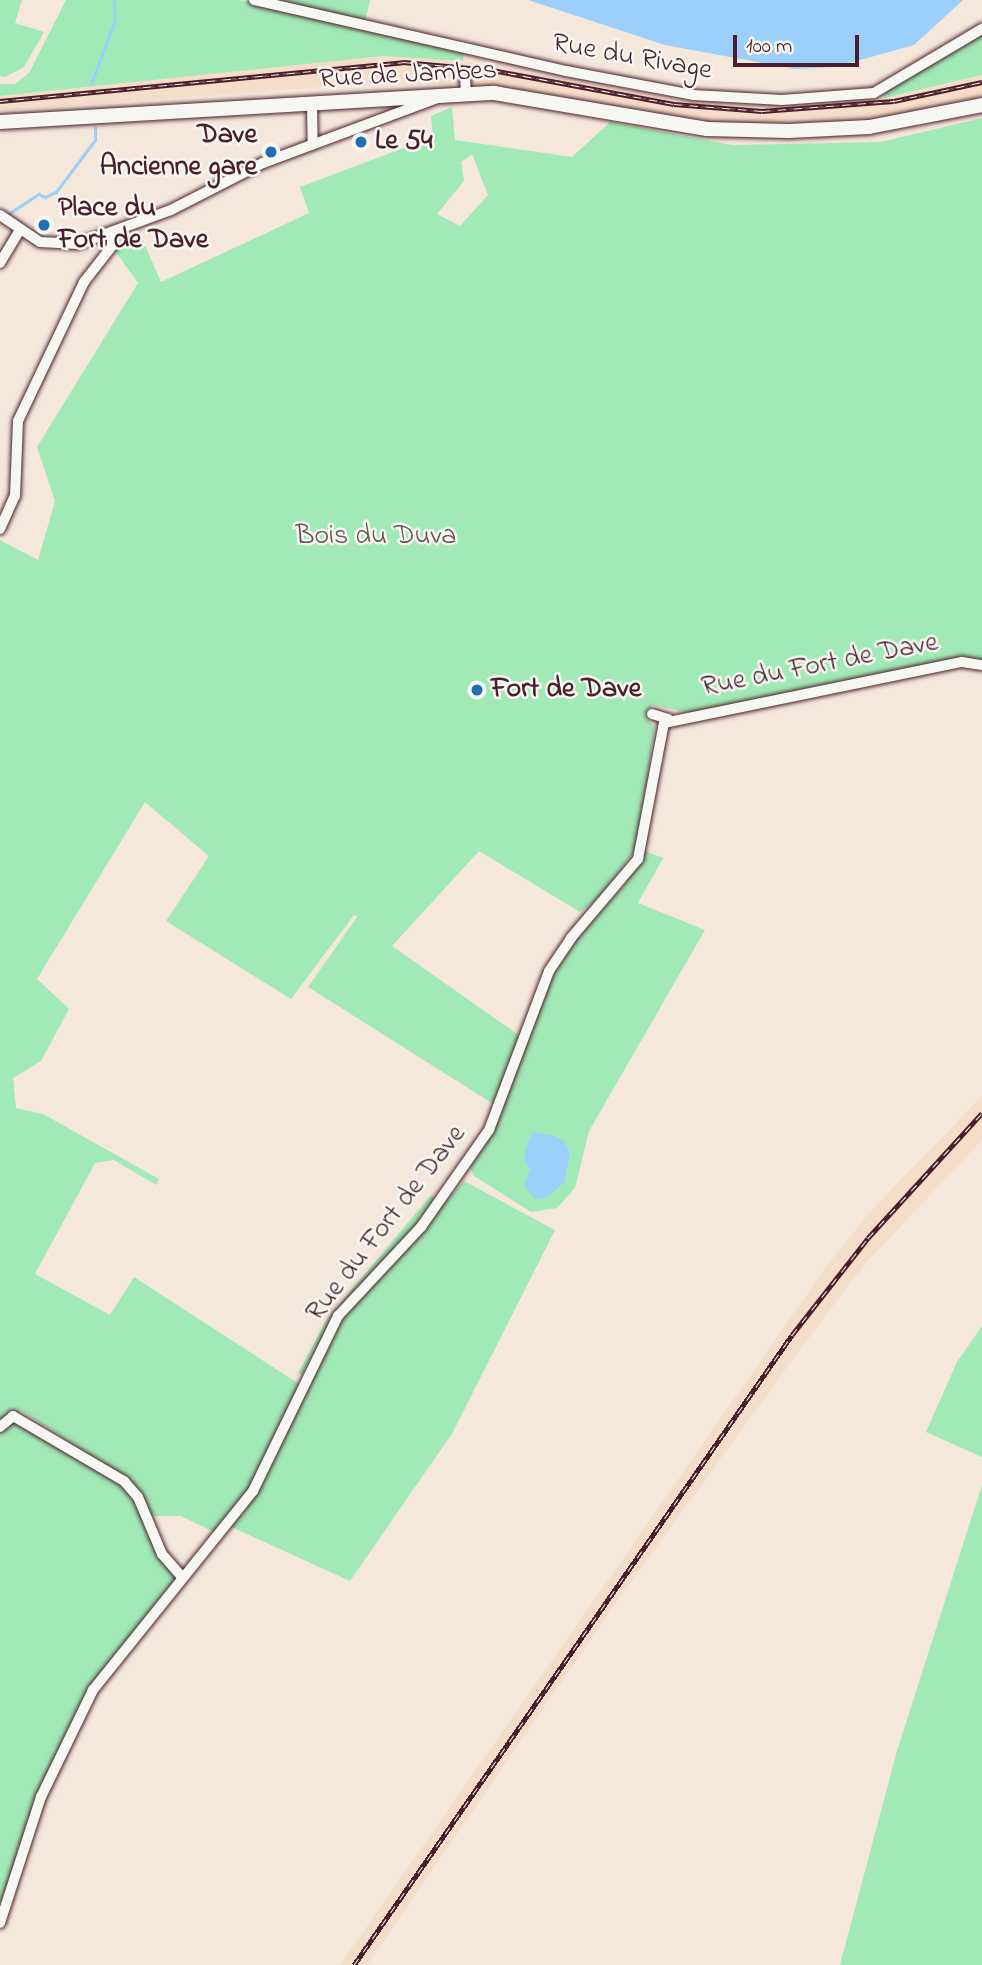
<!DOCTYPE html>
<style>
body{margin:0}
#map{position:relative;width:982px;height:1965px;overflow:hidden;background:#f5e7da;font-family:"Indie Flower",sans-serif}
div>[style]{position:absolute}
.built>*{inset:0;background:#f4ddc9}
.green>*{inset:0;background:#a1e9b6}
.water>*{inset:0;background:#9cd0fa}
.stream>*{height:2.5px;margin:-1.25px;padding:0 1.25px;transform-origin:1.25px;border-radius:1.25px;background:#9cd0fa}
.minor-tunnel>*{height:10px;margin-top:-5px;transform-origin:0;background:repeating-linear-gradient(90deg,#d3bfb7 0 10px,transparent 0 15px)}
.roads{filter:drop-shadow(0 0 2px #4a1f2b) drop-shadow(0 0 2px #4a1f2b)}
.minor>*{height:10px;margin:-5px;padding:0 5px;transform-origin:5px;border-radius:5px;background:#f6f6f2}
.major>*{height:14px;margin:-7px;padding:0 7px;transform-origin:7px;border-radius:7px;background:#f6f6f2}
.rail>*{height:5px;margin-top:-2.5px;transform-origin:0;background:repeating-linear-gradient(90deg,#f6f6f2 0 8px,#4a1f2b 0 16px);box-sizing:border-box;border-block:2px solid #4a1f2b}
.dots>*{width:19px;height:19px;translate:-50% -50%;box-sizing:border-box;border:4px solid #f6f6f2;border-radius:50%}
span{translate:-50% -50%;white-space:nowrap;text-align:center;line-height:1.15;-webkit-text-stroke:5px #f6f6f2;paint-order:stroke}
.street-label{font-size:28px;color:#4a1f2b}
.poi-label{font-size:28px;color:#4a1f2b;font-weight:700}
.right{translate:-100% -50%;text-align:right}
.left{translate:0 -50%;text-align:left}
.park-label{font-size:28px;color:#60524e}
.scale{position:absolute;left:733px;top:35px;width:126px;height:32px;box-sizing:border-box;border:4px solid #4a1f2b;border-top:0;padding-left:9px;font-size:21px;line-height:24px;white-space:nowrap;color:#4a1f2b;-webkit-text-stroke:5px #f6f6f2;paint-order:stroke}
</style>
<div id="map">
<div class="built">
<i style="clip-path:polygon(383px 56px,463px 61px,669px 98px,742px 105px,884px 98px,982px 75px,982px 105px,935px 117px,748px 131px,471px 84px,347px 85px,0 111px,0 96px)"></i>
<i style="clip-path:polygon(982px 1096px,982px 1140px,864px 1265px,788px 1366px,610px 1611px,367px 1965px,340px 1965px,826px 1267px,869px 1213px)"></i>
</div>
<div class="green">
<i style="clip-path:polygon(0 0,22px 0,15px 23px,44px 32px,24px 67px,5px 77px,0 76px)"></i>
<i style="clip-path:polygon(66px 0,239px 0,464px 52px,463px 61px,383px 56px,0 96px,0 84px,15px 84px,29px 73px)"></i>
<i style="clip-path:polygon(270px 0,370px 0,365px 22px)"></i>
<i style="clip-path:polygon(982px 25px,982px 75px,884px 98px,882px 85px)"></i>
<i style="clip-path:polygon(evenodd,452px 107px,455px 140px,572px 157px,610px 122px,732px 145px,881px 142px,982px 118px,982px 662px,691px 713px,652px 705px,649px 721px,655px 726px,637px 847px,600px 897px,580px 912px,479px 851px,392px 946px,520px 1036px,495px 1105px,308px 987px,357px 917px,354px 915px,291px 999px,166px 921px,209px 856px,145px 802px,37px 979px,69px 1009px,41px 1061px,13px 1078px,16px 1108px,43px 1114px,159px 1179px,156px 1185px,114px 1160px,95px 1163px,35px 1274px,110px 1315px,134px 1277px,299px 1384px,251px 1489px,214px 1532px,181px 1516px,151px 1516px,129px 1480px,21px 1411px,13px 1416px,124px 1481px,159px 1549px,182px 1577px,105px 1672px,63px 1745px,0 1923px,0 540px,38px 560px,55px 501px,37px 447px,138px 283px,115px 251px,140px 234px,161px 282px,309px 213px,300px 187px,433px 137px,431px 116px,452px 107px,472px 154px,488px 195px,460px 226px,437px 214px,464px 181px,461px 162px,472px 154px)"></i>
<i style="clip-path:polygon(evenodd,645px 851px,663px 858px,638px 903px,705px 930px,589px 1131px,575px 1188px,557px 1208px,531px 1212px,474px 1176px,470px 1168px,485px 1144px,553px 973px,566px 951px,623px 887px,645px 851px,543px 1136px,555px 1136px,570px 1154px,565px 1182px,524px 1185px,543px 1136px)"></i>
<i style="clip-path:polygon(464px 1181px,555px 1230px,453px 1432px,350px 1581px,229px 1526px,347px 1312px)"></i>
<i style="clip-path:polygon(431px 1195px,438px 1200px,330px 1322px,302px 1375px,298px 1373px,327px 1319px)"></i>
<i style="clip-path:polygon(982px 1326px,982px 1457px,926px 1432px,957px 1362px)"></i>
<i style="clip-path:polygon(982px 1485px,982px 1965px,840px 1965px,897px 1751px)"></i>
</div>
<div class="water">
<i style="clip-path:polygon(528px 0,963px 0,914px 45px,835px 67px,795px 69px,665px 45px)"></i>
<i style="clip-path:polygon(533px 1132px,555px 1136px,564px 1141px,570px 1154px,565px 1182px,546px 1198px,535px 1199px,524px 1185px,530px 1169px,524px 1160px,526px 1148px)"></i>
</div>
<div class="stream">
<i style="left:91px;top:84px;width:68px;rotate:-69.4deg"></i>
<i style="left:115px;top:20px;width:20px;rotate:-93deg"></i>
<i style="left:8px;top:214px;width:37px;rotate:-33deg"></i>
<i style="left:39px;top:194px;width:7px;rotate:27deg"></i>
<i style="left:45px;top:197px;width:12px;rotate:-24deg"></i>
<i style="left:56px;top:192px;width:65px;rotate:-53.1deg"></i>
<i style="left:95px;top:140px;width:12px;rotate:-90deg"></i>
</div>
<div class="minor-tunnel">
<i style="left:465px;top:76px;width:14px;rotate:-86deg"></i>
</div>
<div class="roads">
<div class="minor">
<i style="left:254px;top:0;width:320px;rotate:12.8deg"></i>
<i style="left:566px;top:71px;width:129px;rotate:10.7deg"></i>
<i style="left:693px;top:95px;width:89px;rotate:3.2deg"></i>
<i style="left:782px;top:100px;width:92px;rotate:-4.4deg"></i>
<i style="left:874px;top:93px;width:126px;rotate:-30.7deg"></i>
<i style="left:465px;top:76px;width:18px;rotate:87deg"></i>
<i style="left:312px;top:105px;width:39px;rotate:89deg"></i>
<i style="left:0;top:215px;width:48px;rotate:34deg"></i>
<i style="left:40px;top:242px;width:38px;rotate:3deg"></i>
<i style="left:78px;top:244px;width:99px;rotate:-20.1deg"></i>
<i style="left:171px;top:210px;width:103px;rotate:-27.1deg"></i>
<i style="left:263px;top:163px;width:184px;rotate:-20.4deg"></i>
<i style="left:0;top:263px;width:37px;rotate:-59deg"></i>
<i style="left:0;top:529px;width:36px;rotate:-66deg"></i>
<i style="left:15px;top:496px;width:75px;rotate:-87.7deg"></i>
<i style="left:18px;top:421px;width:154px;rotate:-64.6deg"></i>
<i style="left:84px;top:282px;width:46px;rotate:-52.1deg"></i>
<i style="left:112px;top:246px;width:12px;rotate:-90deg"></i>
<i style="left:652px;top:714px;width:17px;rotate:17deg"></i>
<i style="left:0;top:1427px;width:17px;rotate:-40deg"></i>
<i style="left:13px;top:1416px;width:129px;rotate:30.4deg"></i>
<i style="left:124px;top:1481px;width:21px;rotate:49deg"></i>
<i style="left:138px;top:1497px;width:62px;rotate:67.2deg"></i>
<i style="left:162px;top:1554px;width:30px;rotate:49deg"></i>
<i style="left:0;top:1923px;width:133px;rotate:-72deg"></i>
<i style="left:41px;top:1797px;width:119px;rotate:-64.1deg"></i>
<i style="left:93px;top:1690px;width:255px;rotate:-51.2deg"></i>
<i style="left:253px;top:1491px;width:195px;rotate:-64.1deg"></i>
<i style="left:338px;top:1316px;width:122px;rotate:-47deg"></i>
<i style="left:421px;top:1227px;width:118px;rotate:-55deg"></i>
<i style="left:489px;top:1130px;width:170px;rotate:-69.3deg"></i>
<i style="left:549px;top:971px;width:40px;rotate:-56deg"></i>
<i style="left:571px;top:938px;width:104px;rotate:-49.7deg"></i>
<i style="left:638px;top:859px;width:138px;rotate:-79.2deg"></i>
<i style="left:664px;top:723px;width:304px;rotate:-11.6deg"></i>
<i style="left:962px;top:662px;width:20px;rotate:9deg"></i>
</div>
<div class="major">
<i style="left:0;top:122px;width:495px;rotate:-3.4deg"></i>
<i style="left:494px;top:93px;width:216px;rotate:9.6deg"></i>
<i style="left:707px;top:129px;width:82px;rotate:1.4deg"></i>
<i style="left:789px;top:131px;width:80px;rotate:-2.9deg"></i>
<i style="left:869px;top:127px;width:115px;rotate:-11deg"></i>
</div>
</div>
<div class="rail">
<i style="left:0;top:101px;width:405px;rotate:-5.5deg"></i>
<i style="left:403px;top:62px;width:89px;rotate:5.1deg"></i>
<i style="left:492px;top:70px;width:185px;rotate:10.6deg"></i>
<i style="left:674px;top:104px;width:88px;rotate:4.5deg"></i>
<i style="left:762px;top:111px;width:132px;rotate:-4.3deg"></i>
<i style="left:894px;top:101px;width:90px;rotate:-12.2deg"></i>
<i style="left:354px;top:1965px;width:767px;rotate:-55.19deg"></i>
<i style="left:792px;top:1335px;width:123px;rotate:-51.9deg"></i>
<i style="left:868px;top:1238px;width:169px;rotate:-47.6deg"></i>
</div>
<div class="dots">
<i style="left:361px;top:142px;background:#1f6fb2"></i>
<i style="left:271px;top:152px;background:#1f6fb2"></i>
<i style="left:44px;top:225px;background:#1f6fb2"></i>
<i style="left:477px;top:690px;background:#1f6fb2"></i>
</div>
<div class="street-label">
<span style="left:632px;top:58px;rotate:10deg">Rue du Rivage</span>
<span style="left:408px;top:76px;rotate:-3deg">Rue de Jambes</span>
<span style="left:820px;top:666px;rotate:-11deg">Rue du Fort de Dave</span>
<span style="left:387px;top:1224px;rotate:-52deg">Rue du Fort de Dave</span>
</div>
<div class="poi-label">
<span class="right" style="left:257px;top:152px">Dave<br>Ancienne gare</span>
<span class="left" style="left:375px;top:142px">Le 54</span>
<span class="left" style="left:58px;top:225px">Place du<br>Fort de Dave</span>
<span class="left" style="left:491px;top:690px">Fort de Dave</span>
</div>
<div class="park-label">
<span style="left:376px;top:537px">Bois du Duva</span>
</div>
<div class="scale">100 m</div>
</div>
